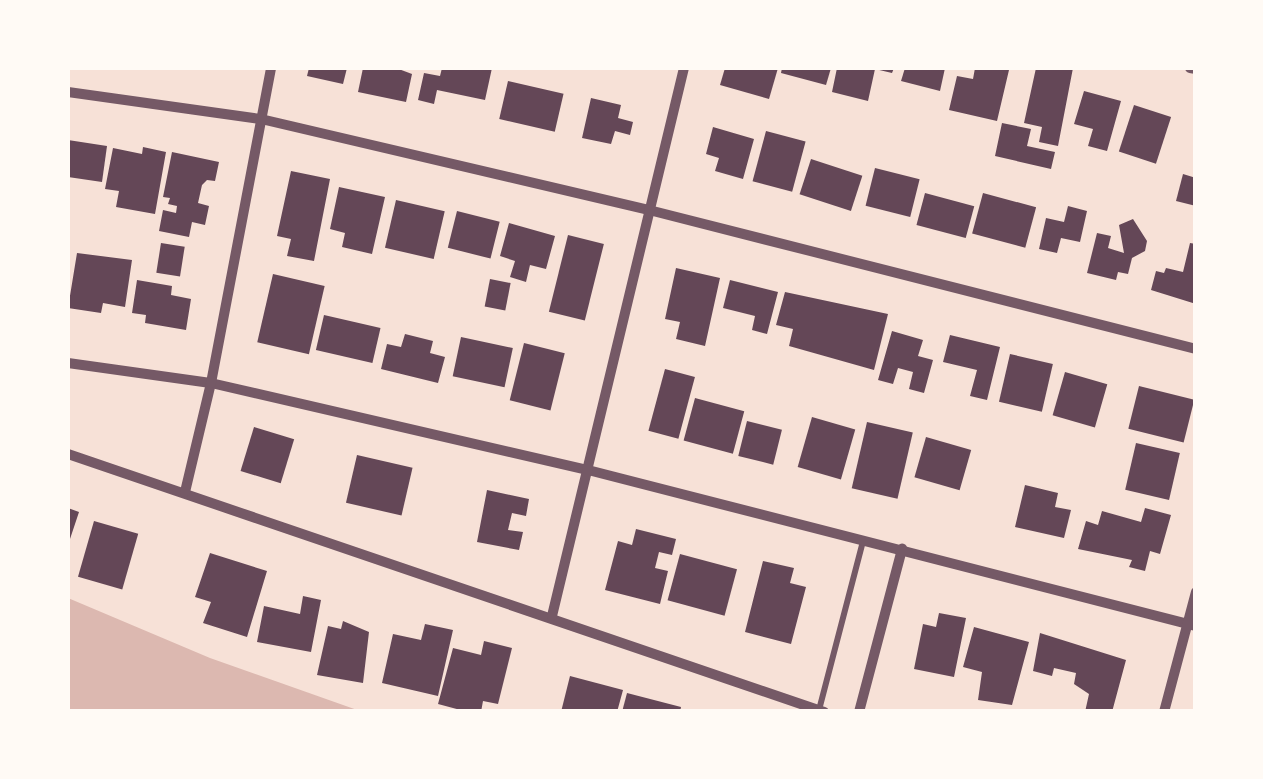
<!DOCTYPE html>
<style>
body{margin:0}
#map{position:relative;width:1263px;height:779px;overflow:hidden;background:#f7e1d7;font-family:"Sofia Sans Condensed",sans-serif}
div>[style]{position:absolute}
.water>*{inset:0;background:#dcb8b0}
.building>*{inset:0;background:#644757;transform-origin:0 0}
.service>*{height:6px;margin:-3px;padding:0 3px;transform-origin:3px;border-radius:3px;background:#755966}
.minor>*{height:10px;margin:-5px;padding:0 5px;transform-origin:5px;border-radius:5px;background:#755966}
span{translate:-50% -50%;white-space:nowrap;text-align:center;line-height:1.15;-webkit-text-stroke:9px #fffaf5;paint-order:stroke}
.frame{position:absolute;inset:0;border:70px solid #fffaf5;pointer-events:none}
</style>
<div id="map">
<div class="water">
<i style="clip-path:polygon(68px 598px,210px 658px,360px 711px,68px 711px)"></i>
</div>
<div class="building">
<i style="clip-path:polygon(309px 68px,347px 68px,343px 84px,307px 76px)"></i>
<i style="clip-path:polygon(363px 68px,396px 68px,412px 74px,406px 102px,358px 92px)"></i>
<i style="clip-path:polygon(442px 68px,492px 68px,485px 100px,437px 90px,434px 104px,418px 100px,424px 73px,440px 76px)"></i>
<i style="clip-path:polygon(725px 68px,778px 68px,769px 99px,720px 85px)"></i>
<i style="clip-path:polygon(782px 68px,831px 68px,826px 85px,781px 73px)"></i>
<i style="clip-path:polygon(837px 68px,894px 68px,892px 73px,875px 69px,868px 101px,832px 92px)"></i>
<i style="clip-path:polygon(905px 68px,945px 68px,940px 91px,901px 81px)"></i>
<i style="clip-path:polygon(975px 68px,1009px 70px,997px 121px,949px 110px,957px 76px,973px 79px)"></i>
<i style="clip-path:polygon(1036px 68px,1073px 68px,1058px 146px,1039px 142px,1042px 127px,1024px 123px)"></i>
<i style="left:508px;top:81px;width:57px;height:39px;rotate:13deg"></i>
<i style="clip-path:polygon(1084px 91px,1121px 101px,1107px 151px,1088px 146px,1093px 129px,1074px 124px)"></i>
<i style="clip-path:polygon(591px 98px,621px 105px,618px 118px,633px 122px,630px 135px,615px 131px,611px 144px,582px 138px)"></i>
<i style="left:1134px;top:105px;width:39px;height:49px;rotate:18deg"></i>
<i style="clip-path:polygon(1002px 123px,1031px 129px,1027px 146px,1055px 152px,1051px 169px,995px 156px)"></i>
<i style="clip-path:polygon(713px 127px,754px 139px,743px 179px,715px 171px,719px 158px,706px 154px)"></i>
<i style="left:766px;top:131px;width:41px;height:52px;rotate:15deg"></i>
<i style="clip-path:polygon(68px 140px,107px 146px,102px 182px,68px 177px)"></i>
<i style="clip-path:polygon(143px 147px,166px 152px,155px 214px,116px 207px,119px 191px,105px 189px,113px 148px,142px 154px)"></i>
<i style="clip-path:polygon(172px 152px,219px 162px,215px 181px,207px 180px,202px 185px,198px 203px,209px 206px,205px 225px,192px 222px,189px 237px,159px 231px,163px 210px,176px 213px,177px 206px,168px 204px,170px 198px,163px 197px)"></i>
<i style="left:811px;top:159px;width:54px;height:37px;rotate:18deg"></i>
<i style="left:875px;top:168px;width:46px;height:39px;rotate:14deg"></i>
<i style="clip-path:polygon(291px 171px,330px 179px,314px 261px,287px 256px,291px 239px,277px 236px)"></i>
<i style="clip-path:polygon(1183px 174px,1196px 178px,1196px 206px,1176px 201px)"></i>
<i style="clip-path:polygon(339px 187px,385px 197px,372px 254px,342px 247px,345px 233px,330px 229px)"></i>
<i style="left:925px;top:193px;width:51px;height:33px;rotate:15deg"></i>
<i style="left:983px;top:193px;width:55px;height:42px;rotate:15deg"></i>
<i style="left:396px;top:200px;width:50px;height:49px;rotate:13deg"></i>
<i style="clip-path:polygon(1068px 206px,1087px 211px,1080px 242px,1061px 238px,1057px 253px,1039px 249px,1046px 218px,1064px 222px)"></i>
<i style="left:457px;top:211px;width:44px;height:38px;rotate:14deg"></i>
<i style="clip-path:polygon(1133px 219px,1147px 241px,1145px 251px,1132px 258px,1128px 274px,1118px 272px,1116px 280px,1087px 273px,1097px 233px,1111px 236px,1108px 248px,1124px 253px,1119px 225px)"></i>
<i style="clip-path:polygon(509px 223px,555px 236px,546px 269px,530px 265px,526px 282px,510px 277px,515px 261px,500px 256px)"></i>
<i style="left:568px;top:235px;width:37px;height:79px;rotate:14deg"></i>
<i style="left:161px;top:243px;width:24px;height:30px;rotate:9deg"></i>
<i style="clip-path:polygon(1190px 243px,1196px 244px,1196px 304px,1151px 290px,1156px 271px,1164px 273px,1166px 268px,1183px 272px)"></i>
<i style="clip-path:polygon(77px 253px,132px 260px,125px 307px,103px 303px,101px 313px,68px 308px)"></i>
<i style="clip-path:polygon(676px 268px,720px 278px,705px 346px,676px 339px,680px 322px,665px 319px)"></i>
<i style="left:273px;top:274px;width:53px;height:70px;rotate:13deg"></i>
<i style="left:490px;top:279px;width:21px;height:28px;rotate:11deg"></i>
<i style="clip-path:polygon(137px 280px,172px 286px,171px 295px,191px 299px,186px 330px,145px 323px,146px 315px,132px 313px)"></i>
<i style="clip-path:polygon(730px 280px,778px 292px,767px 334px,752px 330px,755px 316px,723px 308px)"></i>
<i style="clip-path:polygon(785px 292px,888px 314px,874px 370px,789px 346px,793px 329px,776px 325px)"></i>
<i style="left:324px;top:315px;width:58px;height:36px;rotate:13deg"></i>
<i style="clip-path:polygon(892px 331px,923px 340px,918px 356px,933px 360px,924px 393px,909px 389px,913px 372px,898px 368px,893px 384px,878px 380px)"></i>
<i style="clip-path:polygon(405px 334px,433px 341px,430px 353px,445px 357px,438px 383px,381px 369px,387px 344px,401px 347px)"></i>
<i style="clip-path:polygon(950px 335px,1000px 347px,987px 400px,970px 396px,977px 370px,943px 362px)"></i>
<i style="left:461px;top:337px;width:53px;height:40px;rotate:12deg"></i>
<i style="left:524px;top:343px;width:42px;height:59px;rotate:14deg"></i>
<i style="left:1010px;top:354px;width:44px;height:49px;rotate:13deg"></i>
<i style="left:665px;top:369px;width:31px;height:64px;rotate:15deg"></i>
<i style="left:1065px;top:372px;width:44px;height:45px;rotate:16deg"></i>
<i style="left:1139px;top:386px;width:57px;height:44px;rotate:14deg"></i>
<i style="left:695px;top:398px;width:51px;height:44px;rotate:15deg"></i>
<i style="left:812px;top:417px;width:45px;height:52px;rotate:16deg"></i>
<i style="left:747px;top:421px;width:36px;height:36px;rotate:14deg"></i>
<i style="left:867px;top:422px;width:47px;height:68px;rotate:13deg"></i>
<i style="left:254px;top:427px;width:42px;height:46px;rotate:17deg"></i>
<i style="left:926px;top:437px;width:47px;height:42px;rotate:16deg"></i>
<i style="left:1136px;top:443px;width:45px;height:48px;rotate:13deg"></i>
<i style="left:357px;top:455px;width:57px;height:49px;rotate:13deg"></i>
<i style="clip-path:polygon(1025px 485px,1058px 493px,1055px 507px,1071px 510px,1064px 538px,1015px 527px)"></i>
<i style="clip-path:polygon(487px 490px,529px 499px,526px 516px,512px 513px,508px 530px,523px 532px,519px 550px,477px 542px)"></i>
<i style="clip-path:polygon(68px 508px,79px 512px,68px 545px)"></i>
<i style="clip-path:polygon(1145px 508px,1171px 515px,1160px 554px,1150px 551px,1145px 571px,1129px 567px,1132px 560px,1078px 549px,1086px 521px,1098px 525px,1102px 511px,1141px 522px)"></i>
<i style="left:94px;top:521px;width:46px;height:58px;rotate:16deg"></i>
<i style="clip-path:polygon(636px 529px,676px 539px,672px 555px,659px 552px,655px 568px,668px 571px,660px 604px,605px 590px,618px 541px,632px 545px)"></i>
<i style="clip-path:polygon(210px 553px,267px 571px,247px 637px,203px 623px,211px 602px,195px 597px)"></i>
<i style="left:680px;top:554px;width:59px;height:48px;rotate:15deg"></i>
<i style="clip-path:polygon(763px 561px,794px 568px,790px 583px,806px 587px,791px 644px,745px 632px)"></i>
<i style="clip-path:polygon(303px 596px,321px 600px,311px 652px,257px 642px,264px 606px,300px 614px)"></i>
<i style="clip-path:polygon(939px 613px,966px 618px,954px 677px,914px 669px,923px 624px,936px 627px)"></i>
<i style="clip-path:polygon(343px 621px,369px 632px,363px 683px,317px 675px,328px 626px,341px 629px)"></i>
<i style="clip-path:polygon(425px 624px,453px 630px,438px 696px,382px 683px,393px 634px,421px 640px)"></i>
<i style="clip-path:polygon(974px 627px,1029px 642px,1012px 705px,978px 700px,982px 672px,963px 667px)"></i>
<i style="clip-path:polygon(1040px 633px,1126px 660px,1112px 712px,1085px 712px,1089px 694px,1074px 684px,1076px 673px,1054px 668px,1052px 676px,1033px 671px)"></i>
<i style="clip-path:polygon(484px 641px,512px 648px,498px 704px,483px 701px,481px 712px,468px 712px,438px 704px,453px 648px,481px 655px)"></i>
<i style="clip-path:polygon(570px 676px,623px 690px,617px 712px,561px 712px)"></i>
<i style="clip-path:polygon(627px 693px,681px 707px,680px 712px,622px 712px)"></i>
</div>
<div class="service">
<i style="left:819px;top:710px;width:175px;rotate:-75.4deg"></i>
</div>
<div class="minor">
<i style="left:1190px;top:68px;width:6px;rotate:9deg"></i>
<i style="left:68px;top:92px;width:195px;rotate:8deg"></i>
<i style="left:261px;top:119px;width:399px;rotate:13.2deg"></i>
<i style="left:649px;top:210px;width:564px;rotate:14.26deg"></i>
<i style="left:68px;top:363px;width:144px;rotate:8deg"></i>
<i style="left:211px;top:383px;width:387px;rotate:13deg"></i>
<i style="left:588px;top:470px;width:628px;rotate:14.39deg"></i>
<i style="left:68px;top:454px;width:799px;rotate:18.84deg"></i>
<i style="left:185px;top:492px;width:112px;rotate:-76.6deg"></i>
<i style="left:211px;top:383px;width:321px;rotate:-79.2deg"></i>
<i style="left:552px;top:616px;width:564px;rotate:-76.46deg"></i>
<i style="left:859px;top:712px;width:169px;rotate:-75.2deg"></i>
<i style="left:1164px;top:712px;width:124px;rotate:-75.1deg"></i>
</div>
<div class="frame"></div>
</div>
